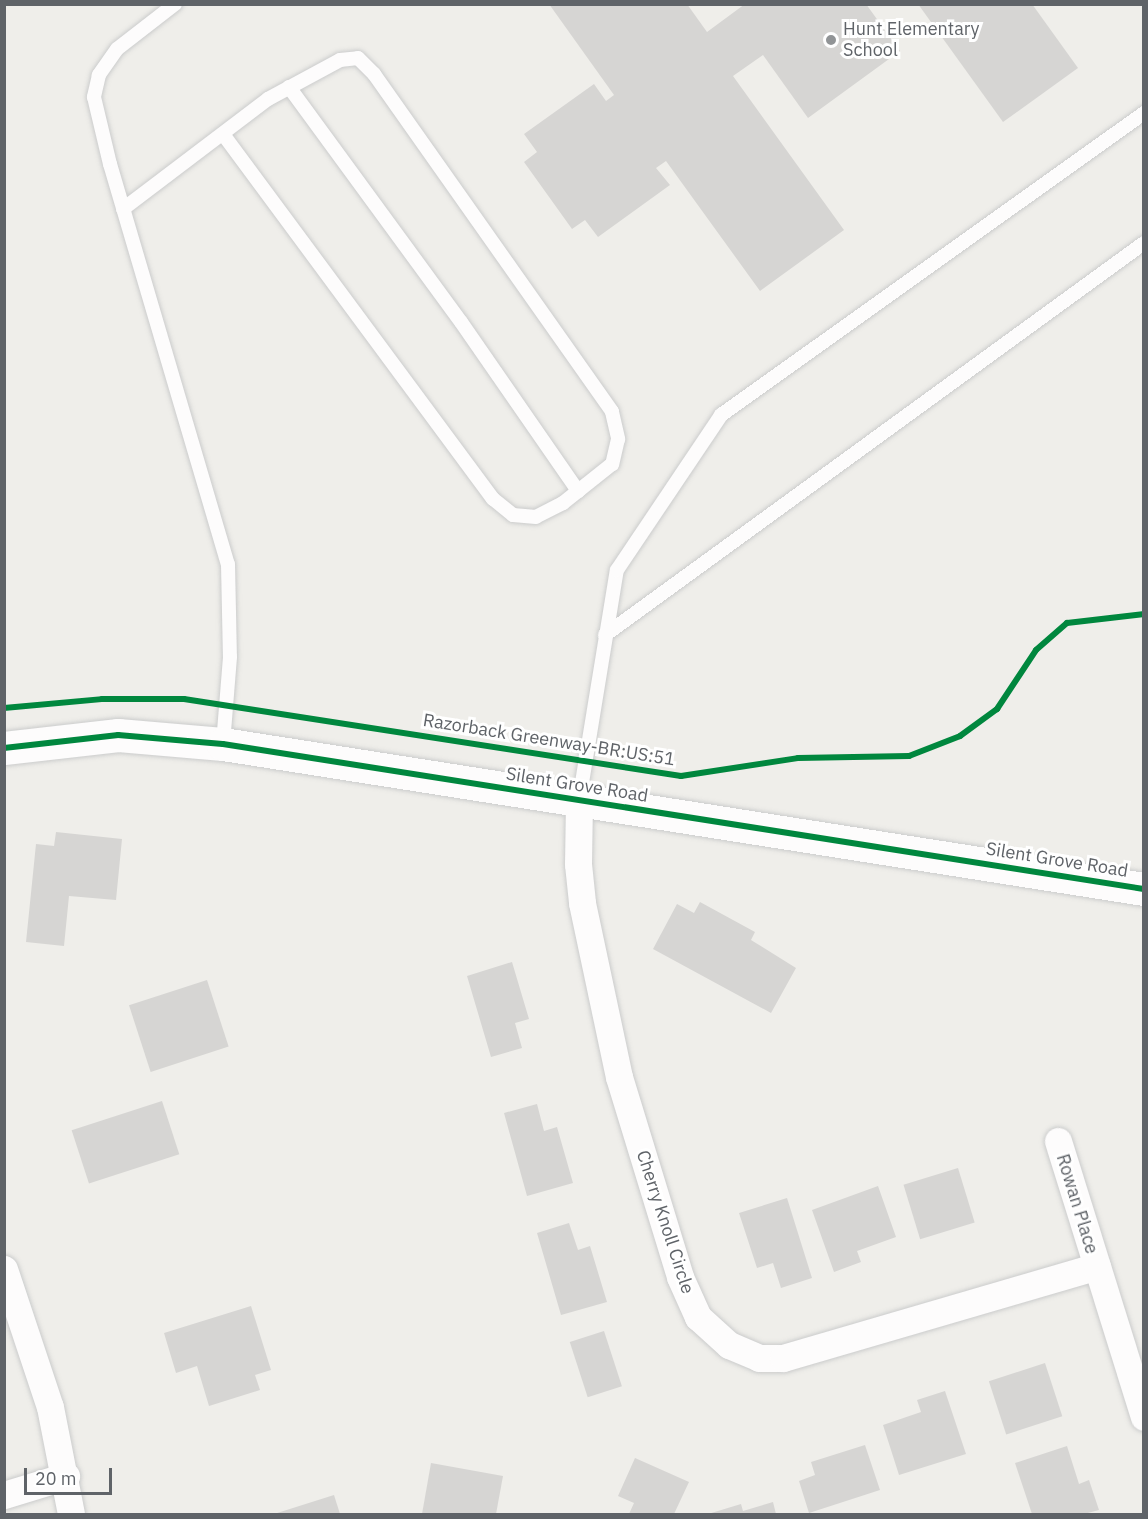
<!DOCTYPE html>
<style>
body{margin:0}
#map{position:relative;width:1148px;height:1519px;overflow:hidden;background:#efeeea;font-family:"IBM Plex Sans",sans-serif}
div>[style]{position:absolute}
.building>*{inset:0;background:#d6d5d3;transform-origin:0 0}
.roads{filter:drop-shadow(0 0 2px #cbcccc) drop-shadow(0 0 2px #cbcccc)}
.service>*{height:14px;margin:-7px;padding:0 7px;transform-origin:7px;border-radius:7px;background:#fdfcfc}
.minor>*{height:27px;margin:-13.5px;padding:0 13.5px;transform-origin:13.5px;border-radius:13.5px;background:#fdfcfc}
.tertiary>*{height:33px;margin:-16.5px;padding:0 16.5px;transform-origin:16.5px;border-radius:16.5px;background:#fdfcfc}
.cycleway>*{height:6px;margin:-3px;padding:0 3px;transform-origin:3px;border-radius:3px;background:#00873e}
.dots>*{width:16px;height:16px;translate:-50% -50%;box-sizing:border-box;border:3px solid #fff;border-radius:50%}
span{translate:-50% -50%;white-space:nowrap;text-align:center;line-height:1.15;-webkit-text-stroke:6px #fff;paint-order:stroke}
.poi-label{font-size:18px;color:#5f6368}
.left{translate:0 -50%;text-align:left}
.street-label{font-size:18px;color:#5f6368}
.frame{position:absolute;inset:0;border:6px solid #5f6368;pointer-events:none}
.scale{position:absolute;left:24px;top:1468px;width:88px;height:27px;box-sizing:border-box;border:3px solid #5f6368;border-top:0;padding-left:8px;font-size:18px;line-height:21px;white-space:nowrap;color:#5f6368;-webkit-text-stroke:4px #fff;paint-order:stroke}
</style>
<div id="map">
<div class="building">
<i style="clip-path:polygon(549px 4px,687px 4px,707px 32px,745px 4px,866px 4px,900px 51px,808px 118px,763px 55px,733px 76px,844px 230px,760px 291px,666px 161px,656px 168px,670px 185px,598px 237px,585px 220px,572px 229px,524px 162px,537px 152px,524px 134px,594px 84px,606px 101px,614px 95px)"></i>
<i style="clip-path:polygon(918px 4px,1032px 4px,1078px 68px,1003px 122px)"></i>
<i style="clip-path:polygon(56px 832px,122px 839px,116px 900px,69px 896px,64px 946px,26px 942px,36px 844px,54px 846px)"></i>
<i style="clip-path:polygon(700px 902px,755px 932px,751px 940px,796px 968px,771px 1013px,653px 949px,677px 904px,694px 913px)"></i>
<i style="clip-path:polygon(512px 962px,529px 1019px,515px 1023px,522px 1048px,491px 1057px,467px 976px)"></i>
<i style="left:207px;top:980px;width:70px;height:82px;rotate:72deg"></i>
<i style="left:162px;top:1101px;width:56px;height:95px;rotate:72deg"></i>
<i style="clip-path:polygon(537px 1104px,544px 1131px,557px 1127px,573px 1183px,527px 1196px,504px 1113px)"></i>
<i style="left:958px;top:1168px;width:57px;height:57px;rotate:73deg"></i>
<i style="clip-path:polygon(878px 1186px,896px 1237px,857px 1251px,861px 1262px,834px 1272px,812px 1210px)"></i>
<i style="clip-path:polygon(787px 1198px,812px 1278px,781px 1288px,773px 1263px,757px 1268px,739px 1213px)"></i>
<i style="clip-path:polygon(569px 1223px,578px 1250px,590px 1246px,607px 1302px,561px 1315px,537px 1233px)"></i>
<i style="clip-path:polygon(251px 1306px,271px 1370px,255px 1375px,260px 1390px,209px 1406px,197px 1366px,176px 1373px,164px 1333px)"></i>
<i style="left:604px;top:1331px;width:58px;height:36px;rotate:72deg"></i>
<i style="left:1045px;top:1363px;width:56px;height:59px;rotate:72deg"></i>
<i style="clip-path:polygon(945px 1391px,966px 1454px,899px 1475px,883px 1425px,921px 1412px,917px 1400px)"></i>
<i style="clip-path:polygon(865px 1445px,880px 1490px,809px 1513px,799px 1481px,815px 1475px,811px 1462px)"></i>
<i style="clip-path:polygon(1067px 1446px,1079px 1484px,1089px 1480px,1099px 1510px,1084px 1514px,1032px 1514px,1015px 1463px)"></i>
<i style="clip-path:polygon(635px 1458px,689px 1482px,674px 1514px,629px 1514px,634px 1503px,618px 1496px)"></i>
<i style="clip-path:polygon(431px 1463px,503px 1476px,496px 1514px,422px 1514px)"></i>
<i style="clip-path:polygon(334px 1495px,340px 1514px,274px 1514px)"></i>
<i style="clip-path:polygon(773px 1502px,776px 1514px,708px 1514px,741px 1504px,743px 1511px)"></i>
</div>
<div class="roads">
<div class="service">
<i style="left:175px;top:4px;width:73px;rotate:142.2deg"></i>
<i style="left:117px;top:49px;width:32px;rotate:125deg"></i>
<i style="left:99px;top:75px;width:23px;rotate:103deg"></i>
<i style="left:94px;top:97px;width:69px;rotate:76.6deg"></i>
<i style="left:110px;top:164px;width:417px;rotate:73.6deg"></i>
<i style="left:228px;top:564px;width:93px;rotate:88.8deg"></i>
<i style="left:230px;top:657px;width:87px;rotate:94.6deg"></i>
<i style="left:289px;top:87px;width:291px;rotate:53.8deg"></i>
<i style="left:461px;top:322px;width:206px;rotate:55.3deg"></i>
<i style="left:123px;top:209px;width:182px;rotate:-37.2deg"></i>
<i style="left:268px;top:99px;width:82px;rotate:-28.4deg"></i>
<i style="left:340px;top:60px;width:18px;rotate:-6deg"></i>
<i style="left:358px;top:58px;width:23px;rotate:45deg"></i>
<i style="left:374px;top:74px;width:413px;rotate:54.8deg"></i>
<i style="left:612px;top:412px;width:28px;rotate:77deg"></i>
<i style="left:618px;top:439px;width:26px;rotate:103deg"></i>
<i style="left:612px;top:464px;width:63px;rotate:141.5deg"></i>
<i style="left:563px;top:503px;width:30px;rotate:153deg"></i>
<i style="left:536px;top:517px;width:23px;rotate:-175deg"></i>
<i style="left:513px;top:515px;width:26px;rotate:-141deg"></i>
<i style="left:493px;top:499px;width:453px;rotate:-126.5deg"></i>
<i style="left:605px;top:635px;width:666px;rotate:-36.03deg"></i>
<i style="left:579px;top:801px;width:234px;rotate:-80.7deg"></i>
<i style="left:617px;top:570px;width:187px;rotate:-56.1deg"></i>
<i style="left:721px;top:415px;width:520px;rotate:-35.52deg"></i>
</div>
<div class="minor">
<i style="left:579px;top:801px;width:63px;rotate:90.9deg"></i>
<i style="left:578px;top:864px;width:39px;rotate:84deg"></i>
<i style="left:582px;top:903px;width:178px;rotate:78deg"></i>
<i style="left:619px;top:1077px;width:209px;rotate:73deg"></i>
<i style="left:680px;top:1277px;width:44px;rotate:65.8deg"></i>
<i style="left:698px;top:1317px;width:42px;rotate:42.1deg"></i>
<i style="left:729px;top:1345px;width:33px;rotate:23deg"></i>
<i style="left:759px;top:1358px;width:24px"></i>
<i style="left:783px;top:1358px;width:327px;rotate:-16.3deg"></i>
<i style="left:1058px;top:1141px;width:289px;rotate:72.7deg"></i>
<i style="left:4px;top:1269px;width:145px;rotate:71.6deg"></i>
<i style="left:50px;top:1407px;width:109px;rotate:78.9deg"></i>
<i style="left:4px;top:1495px;width:65px;rotate:-17deg"></i>
</div>
<div class="tertiary">
<i style="left:4px;top:748px;width:115px;rotate:-6.5deg"></i>
<i style="left:118px;top:735px;width:105px;rotate:4.9deg"></i>
<i style="left:223px;top:744px;width:932px;rotate:8.95deg"></i>
</div>
</div>
<div class="cycleway">
<i style="left:4px;top:708px;width:98px;rotate:-5.2deg"></i>
<i style="left:102px;top:699px;width:82px"></i>
<i style="left:184px;top:699px;width:503px;rotate:8.81deg"></i>
<i style="left:681px;top:776px;width:118px;rotate:-8.7deg"></i>
<i style="left:798px;top:758px;width:111px;rotate:-1deg"></i>
<i style="left:909px;top:756px;width:55px;rotate:-21.4deg"></i>
<i style="left:960px;top:736px;width:46px;rotate:-36.1deg"></i>
<i style="left:997px;top:709px;width:71px;rotate:-56.5deg"></i>
<i style="left:1036px;top:650px;width:41px;rotate:-41.1deg"></i>
<i style="left:1067px;top:623px;width:78px;rotate:-6.7deg"></i>
<i style="left:4px;top:748px;width:115px;rotate:-6.5deg"></i>
<i style="left:118px;top:735px;width:105px;rotate:4.9deg"></i>
<i style="left:223px;top:744px;width:932px;rotate:8.95deg"></i>
</div>
<div class="dots">
<i style="left:831px;top:40px;background:#919496"></i>
</div>
<div class="poi-label">
<span class="left" style="left:843px;top:40px">Hunt Elementary<br>School</span>
</div>
<div class="street-label">
<span style="left:549px;top:740px;rotate:9deg">Razorback Greenway-BR:US:51</span>
<span style="left:577px;top:785px;rotate:9deg">Silent Grove Road</span>
<span style="left:1057px;top:860px;rotate:9deg">Silent Grove Road</span>
<span style="left:1077px;top:1204px;rotate:73deg">Rowan Place</span>
<span style="left:665px;top:1222px;rotate:72deg">Cherry Knoll Circle</span>
</div>
<div class="frame"></div>
<div class="scale">20 m</div>
</div>
